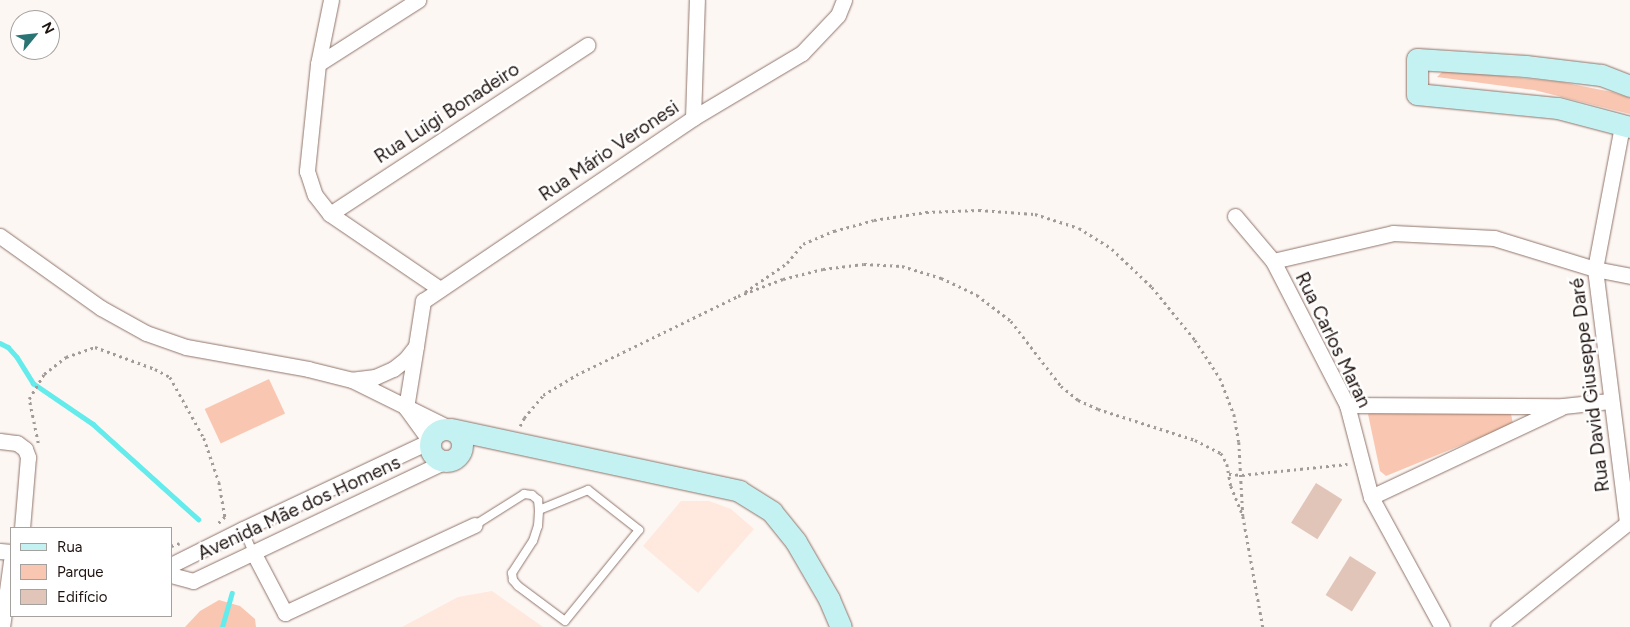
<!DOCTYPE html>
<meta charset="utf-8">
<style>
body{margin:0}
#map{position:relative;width:1630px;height:627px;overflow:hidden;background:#fdf7f4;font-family:Figtree,sans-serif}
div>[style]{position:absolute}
.built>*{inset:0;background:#ffe8de}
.green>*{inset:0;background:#f9c7b1;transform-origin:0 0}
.stream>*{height:4.5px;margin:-2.25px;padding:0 2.25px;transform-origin:2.25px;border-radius:2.25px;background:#64ebeb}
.building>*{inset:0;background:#e2c5b9;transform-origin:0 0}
.path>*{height:2.5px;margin-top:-1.25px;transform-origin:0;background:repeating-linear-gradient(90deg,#a39b98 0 2.5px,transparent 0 6.5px)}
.roads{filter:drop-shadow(0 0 1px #90756a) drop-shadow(0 0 1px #90756a)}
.lane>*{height:8px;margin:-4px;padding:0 4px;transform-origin:4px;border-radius:4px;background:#fff}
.street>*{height:15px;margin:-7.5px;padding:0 7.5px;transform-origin:7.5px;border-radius:7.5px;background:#fff}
.secondary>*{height:21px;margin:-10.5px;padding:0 10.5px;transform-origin:10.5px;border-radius:10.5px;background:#c4f1f1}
.secondary>.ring{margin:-10.5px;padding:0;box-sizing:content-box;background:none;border:21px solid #c4f1f1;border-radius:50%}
span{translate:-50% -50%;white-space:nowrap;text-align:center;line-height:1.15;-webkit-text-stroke:4.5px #fff;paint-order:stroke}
.street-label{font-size:19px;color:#1f1410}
.legend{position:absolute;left:10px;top:527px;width:162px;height:90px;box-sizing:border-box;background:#fff;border:1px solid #a5a19f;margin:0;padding:6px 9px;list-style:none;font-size:15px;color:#1f1410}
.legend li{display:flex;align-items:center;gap:10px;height:25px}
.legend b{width:25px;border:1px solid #a5a19f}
.north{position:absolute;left:10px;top:10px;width:50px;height:50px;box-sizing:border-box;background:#fff;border:1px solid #a5a19f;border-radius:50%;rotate:62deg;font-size:14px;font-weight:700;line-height:20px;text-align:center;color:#1f1410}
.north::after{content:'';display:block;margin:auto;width:18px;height:22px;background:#2a7474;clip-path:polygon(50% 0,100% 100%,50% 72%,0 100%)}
</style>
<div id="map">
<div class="built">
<i style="clip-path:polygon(681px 501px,709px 501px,731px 509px,754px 529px,698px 593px,643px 546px)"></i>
<i style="clip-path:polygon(492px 591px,543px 627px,402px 627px,458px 597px)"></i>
</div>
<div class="green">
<i style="clip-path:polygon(1444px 70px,1561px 82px,1612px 92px,1630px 98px,1630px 114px,1534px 90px,1437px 77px)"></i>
<i style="left:269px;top:379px;width:38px;height:71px;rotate:65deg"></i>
<i style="clip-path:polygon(1373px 412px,1511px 414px,1513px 424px,1386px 476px,1380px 471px,1368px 414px)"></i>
<i style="clip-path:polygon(219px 600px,240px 606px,255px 619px,256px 627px,185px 627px,200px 611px)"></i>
</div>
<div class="stream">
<i style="left:0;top:343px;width:9px;rotate:27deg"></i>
<i style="left:8px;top:347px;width:13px;rotate:48deg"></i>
<i style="left:17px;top:357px;width:31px;rotate:58deg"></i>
<i style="left:33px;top:383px;width:73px;rotate:34.3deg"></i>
<i style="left:93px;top:424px;width:142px;rotate:42.1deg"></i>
<i style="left:222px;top:627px;width:35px;rotate:-74deg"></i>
</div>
<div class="building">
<i style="left:1316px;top:483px;width:31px;height:47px;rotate:32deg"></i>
<i style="left:1350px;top:556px;width:31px;height:46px;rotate:32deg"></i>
</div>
<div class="path">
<i style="left:745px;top:292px;width:51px;rotate:-34.6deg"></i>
<i style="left:787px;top:263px;width:25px;rotate:-50deg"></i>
<i style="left:803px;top:244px;width:34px;rotate:-23deg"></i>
<i style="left:834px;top:231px;width:41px;rotate:-15.4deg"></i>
<i style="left:874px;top:220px;width:53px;rotate:-8.7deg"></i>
<i style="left:926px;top:212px;width:53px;rotate:-2.2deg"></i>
<i style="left:979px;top:210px;width:56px;rotate:4.1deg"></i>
<i style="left:1035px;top:214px;width:46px;rotate:17.7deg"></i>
<i style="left:1079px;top:228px;width:39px;rotate:32deg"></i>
<i style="left:1112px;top:249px;width:55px;rotate:43.5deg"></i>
<i style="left:1152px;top:287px;width:68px;rotate:50.9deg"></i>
<i style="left:1195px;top:340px;width:45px;rotate:56.7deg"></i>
<i style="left:1220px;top:378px;width:39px;rotate:69deg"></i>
<i style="left:1234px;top:414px;width:28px;rotate:80deg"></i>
<i style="left:1239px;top:442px;width:74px;rotate:86.9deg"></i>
<i style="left:1243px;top:516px;width:113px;rotate:79.8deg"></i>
<i style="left:520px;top:426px;width:9px;rotate:-63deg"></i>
<i style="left:524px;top:418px;width:30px;rotate:-50deg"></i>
<i style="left:543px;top:395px;width:39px;rotate:-31deg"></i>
<i style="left:576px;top:375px;width:180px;rotate:-26deg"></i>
<i style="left:738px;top:296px;width:48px;rotate:-20.7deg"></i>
<i style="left:783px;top:279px;width:41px;rotate:-14deg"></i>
<i style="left:823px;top:269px;width:41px;rotate:-7deg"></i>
<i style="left:864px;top:264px;width:38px;rotate:3deg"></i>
<i style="left:902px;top:266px;width:41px;rotate:17.1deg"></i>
<i style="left:941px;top:278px;width:40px;rotate:25deg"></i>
<i style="left:977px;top:295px;width:43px;rotate:37.4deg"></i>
<i style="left:1011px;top:321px;width:82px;rotate:52.4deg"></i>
<i style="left:1061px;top:386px;width:22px;rotate:39deg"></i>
<i style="left:1078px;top:400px;width:22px;rotate:24deg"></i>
<i style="left:1098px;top:409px;width:102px;rotate:17.7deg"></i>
<i style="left:1195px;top:440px;width:29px;rotate:27deg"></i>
<i style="left:1221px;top:453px;width:13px;rotate:61deg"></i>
<i style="left:1227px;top:464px;width:22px;rotate:80deg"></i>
<i style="left:1231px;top:486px;width:32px;rotate:68deg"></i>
<i style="left:38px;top:443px;width:45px;rotate:-101.6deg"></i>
<i style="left:29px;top:399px;width:29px;rotate:-59deg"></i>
<i style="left:44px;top:374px;width:28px;rotate:-38deg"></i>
<i style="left:66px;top:357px;width:31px;rotate:-19deg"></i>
<i style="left:95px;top:347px;width:64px;rotate:20.1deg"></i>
<i style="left:155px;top:369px;width:17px;rotate:28deg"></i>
<i style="left:170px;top:377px;width:70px;rotate:60.9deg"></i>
<i style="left:204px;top:438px;width:46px;rotate:71.2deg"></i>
<i style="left:219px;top:482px;width:36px;rotate:80deg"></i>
<i style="left:225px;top:517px;width:10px;rotate:135deg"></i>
<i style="left:1229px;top:474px;width:13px;rotate:4deg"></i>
<i style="left:1242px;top:475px;width:106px;rotate:-6deg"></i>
<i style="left:171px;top:546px;width:9px;rotate:-18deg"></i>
</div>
<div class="roads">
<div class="lane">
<i style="left:588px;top:490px;width:65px;rotate:38.1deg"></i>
<i style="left:639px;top:530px;width:117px;rotate:129.1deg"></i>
<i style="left:565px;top:621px;width:59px;rotate:-143.3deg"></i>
<i style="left:518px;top:586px;width:8px;rotate:-130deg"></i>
<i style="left:513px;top:580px;width:7px;rotate:-98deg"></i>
<i style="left:512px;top:573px;width:38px;rotate:-57deg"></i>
<i style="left:533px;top:541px;width:16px;rotate:-72deg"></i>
<i style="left:538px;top:526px;width:16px;rotate:-86deg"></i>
<i style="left:539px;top:510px;width:53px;rotate:-22.2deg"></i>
<i style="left:475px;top:525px;width:58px;rotate:-32.3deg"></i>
<i style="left:524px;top:494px;width:8px;rotate:7deg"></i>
<i style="left:532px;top:495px;width:8px;rotate:40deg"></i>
<i style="left:538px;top:500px;width:10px;rotate:84deg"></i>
<i style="left:243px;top:529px;width:25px;rotate:67deg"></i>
</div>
<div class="street">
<i style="left:331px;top:0;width:65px;rotate:101.5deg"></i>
<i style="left:318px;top:64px;width:108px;rotate:95.9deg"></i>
<i style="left:307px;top:171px;width:25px;rotate:72deg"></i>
<i style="left:315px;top:195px;width:24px;rotate:52deg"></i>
<i style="left:330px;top:214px;width:133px;rotate:34.3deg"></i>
<i style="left:318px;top:64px;width:119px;rotate:-32.6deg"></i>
<i style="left:693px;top:118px;width:118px;rotate:-88.1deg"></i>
<i style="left:1622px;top:126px;width:146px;rotate:100.7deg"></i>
<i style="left:1595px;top:269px;width:255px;rotate:82.8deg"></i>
<i style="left:330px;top:214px;width:308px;rotate:-33.3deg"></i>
<i style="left:1235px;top:216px;width:59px;rotate:49.8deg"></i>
<i style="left:1273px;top:261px;width:162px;rotate:62.8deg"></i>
<i style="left:1347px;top:405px;width:95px;rotate:75.4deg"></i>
<i style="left:1371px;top:497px;width:148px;rotate:61.4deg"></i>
<i style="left:0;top:236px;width:124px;rotate:35.5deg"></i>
<i style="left:101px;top:308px;width:51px;rotate:29.1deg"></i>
<i style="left:146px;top:333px;width:42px;rotate:19.3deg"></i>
<i style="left:186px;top:347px;width:124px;rotate:10.2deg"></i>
<i style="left:308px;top:369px;width:45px;rotate:14deg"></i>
<i style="left:352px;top:380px;width:110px;rotate:26.3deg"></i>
<i style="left:1273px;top:261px;width:123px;rotate:-13.1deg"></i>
<i style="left:1393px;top:233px;width:101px;rotate:2.8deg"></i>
<i style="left:1494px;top:238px;width:106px;rotate:17.1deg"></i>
<i style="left:1595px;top:269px;width:36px;rotate:11deg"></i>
<i style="left:416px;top:346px;width:46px;rotate:-81.2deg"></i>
<i style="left:423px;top:301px;width:326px;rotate:-34.1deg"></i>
<i style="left:693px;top:118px;width:127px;rotate:-30.8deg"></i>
<i style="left:802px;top:53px;width:52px;rotate:-46.5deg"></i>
<i style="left:838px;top:15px;width:16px;rotate:-68deg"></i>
<i style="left:1347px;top:405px;width:216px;rotate:0.3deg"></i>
<i style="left:1563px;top:406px;width:47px;rotate:-6.1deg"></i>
<i style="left:0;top:441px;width:17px;rotate:7deg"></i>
<i style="left:17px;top:443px;width:10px;rotate:37deg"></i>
<i style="left:25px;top:449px;width:9px;rotate:69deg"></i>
<i style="left:28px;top:457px;width:71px;rotate:94.8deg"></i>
<i style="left:1371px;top:497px;width:209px;rotate:-25.2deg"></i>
<i style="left:0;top:551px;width:11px;rotate:5deg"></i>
<i style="left:253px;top:552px;width:69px;rotate:62.3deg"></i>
<i style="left:285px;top:613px;width:209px;rotate:-24.9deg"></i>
<i style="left:171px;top:565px;width:80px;rotate:-26.6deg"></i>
<i style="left:243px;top:529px;width:207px;rotate:-25.2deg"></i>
<i style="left:430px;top:441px;width:41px;rotate:-126deg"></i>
<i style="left:406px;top:408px;width:63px;rotate:-80.8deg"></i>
<i style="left:416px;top:346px;width:16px;rotate:128deg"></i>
<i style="left:406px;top:359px;width:16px;rotate:142deg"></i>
<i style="left:393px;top:369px;width:20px;rotate:156deg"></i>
<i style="left:375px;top:377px;width:23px;rotate:173deg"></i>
<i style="left:171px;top:575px;width:23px;rotate:15deg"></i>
<i style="left:193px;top:581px;width:278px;rotate:-25.4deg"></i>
<i style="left:2px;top:627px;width:67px;rotate:-82.2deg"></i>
<i style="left:1498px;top:627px;width:169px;rotate:-38.8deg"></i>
</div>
<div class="secondary">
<i style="left:1630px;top:86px;width:31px;rotate:-159deg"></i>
<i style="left:1601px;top:75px;width:76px;rotate:-173.2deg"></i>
<i style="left:1526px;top:66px;width:109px;rotate:-176.3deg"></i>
<i style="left:1417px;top:59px;width:35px;rotate:90deg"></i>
<i style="left:1417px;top:94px;width:142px;rotate:5.7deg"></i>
<i style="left:1558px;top:108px;width:74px;rotate:14.8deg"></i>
<i class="ring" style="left:430px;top:429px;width:11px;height:11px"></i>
<i style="left:451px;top:429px;width:295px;rotate:12.1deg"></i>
<i style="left:739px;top:491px;width:39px;rotate:32deg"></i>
<i style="left:772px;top:512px;width:38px;rotate:51deg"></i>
<i style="left:796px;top:542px;width:66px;rotate:59.9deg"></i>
<i style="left:829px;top:599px;width:30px;rotate:67deg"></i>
</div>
</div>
<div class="street-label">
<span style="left:447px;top:113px;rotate:-33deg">Rua Luigi Bonadeiro</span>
<span style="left:609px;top:151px;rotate:-34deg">Rua Mário Veronesi</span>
<span style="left:1333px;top:340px;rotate:64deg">Rua Carlos Maran</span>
<span style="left:1590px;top:385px;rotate:-97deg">Rua David Giuseppe Daré</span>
<span style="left:299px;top:508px;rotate:-25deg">Avenida Mãe dos Homens</span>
</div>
<ul class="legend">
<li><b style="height:6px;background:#c4f1f1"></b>Rua</li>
<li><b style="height:14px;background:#f9c7b1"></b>Parque</li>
<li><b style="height:14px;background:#e2c5b9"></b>Edifício</li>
</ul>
<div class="north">N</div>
</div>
